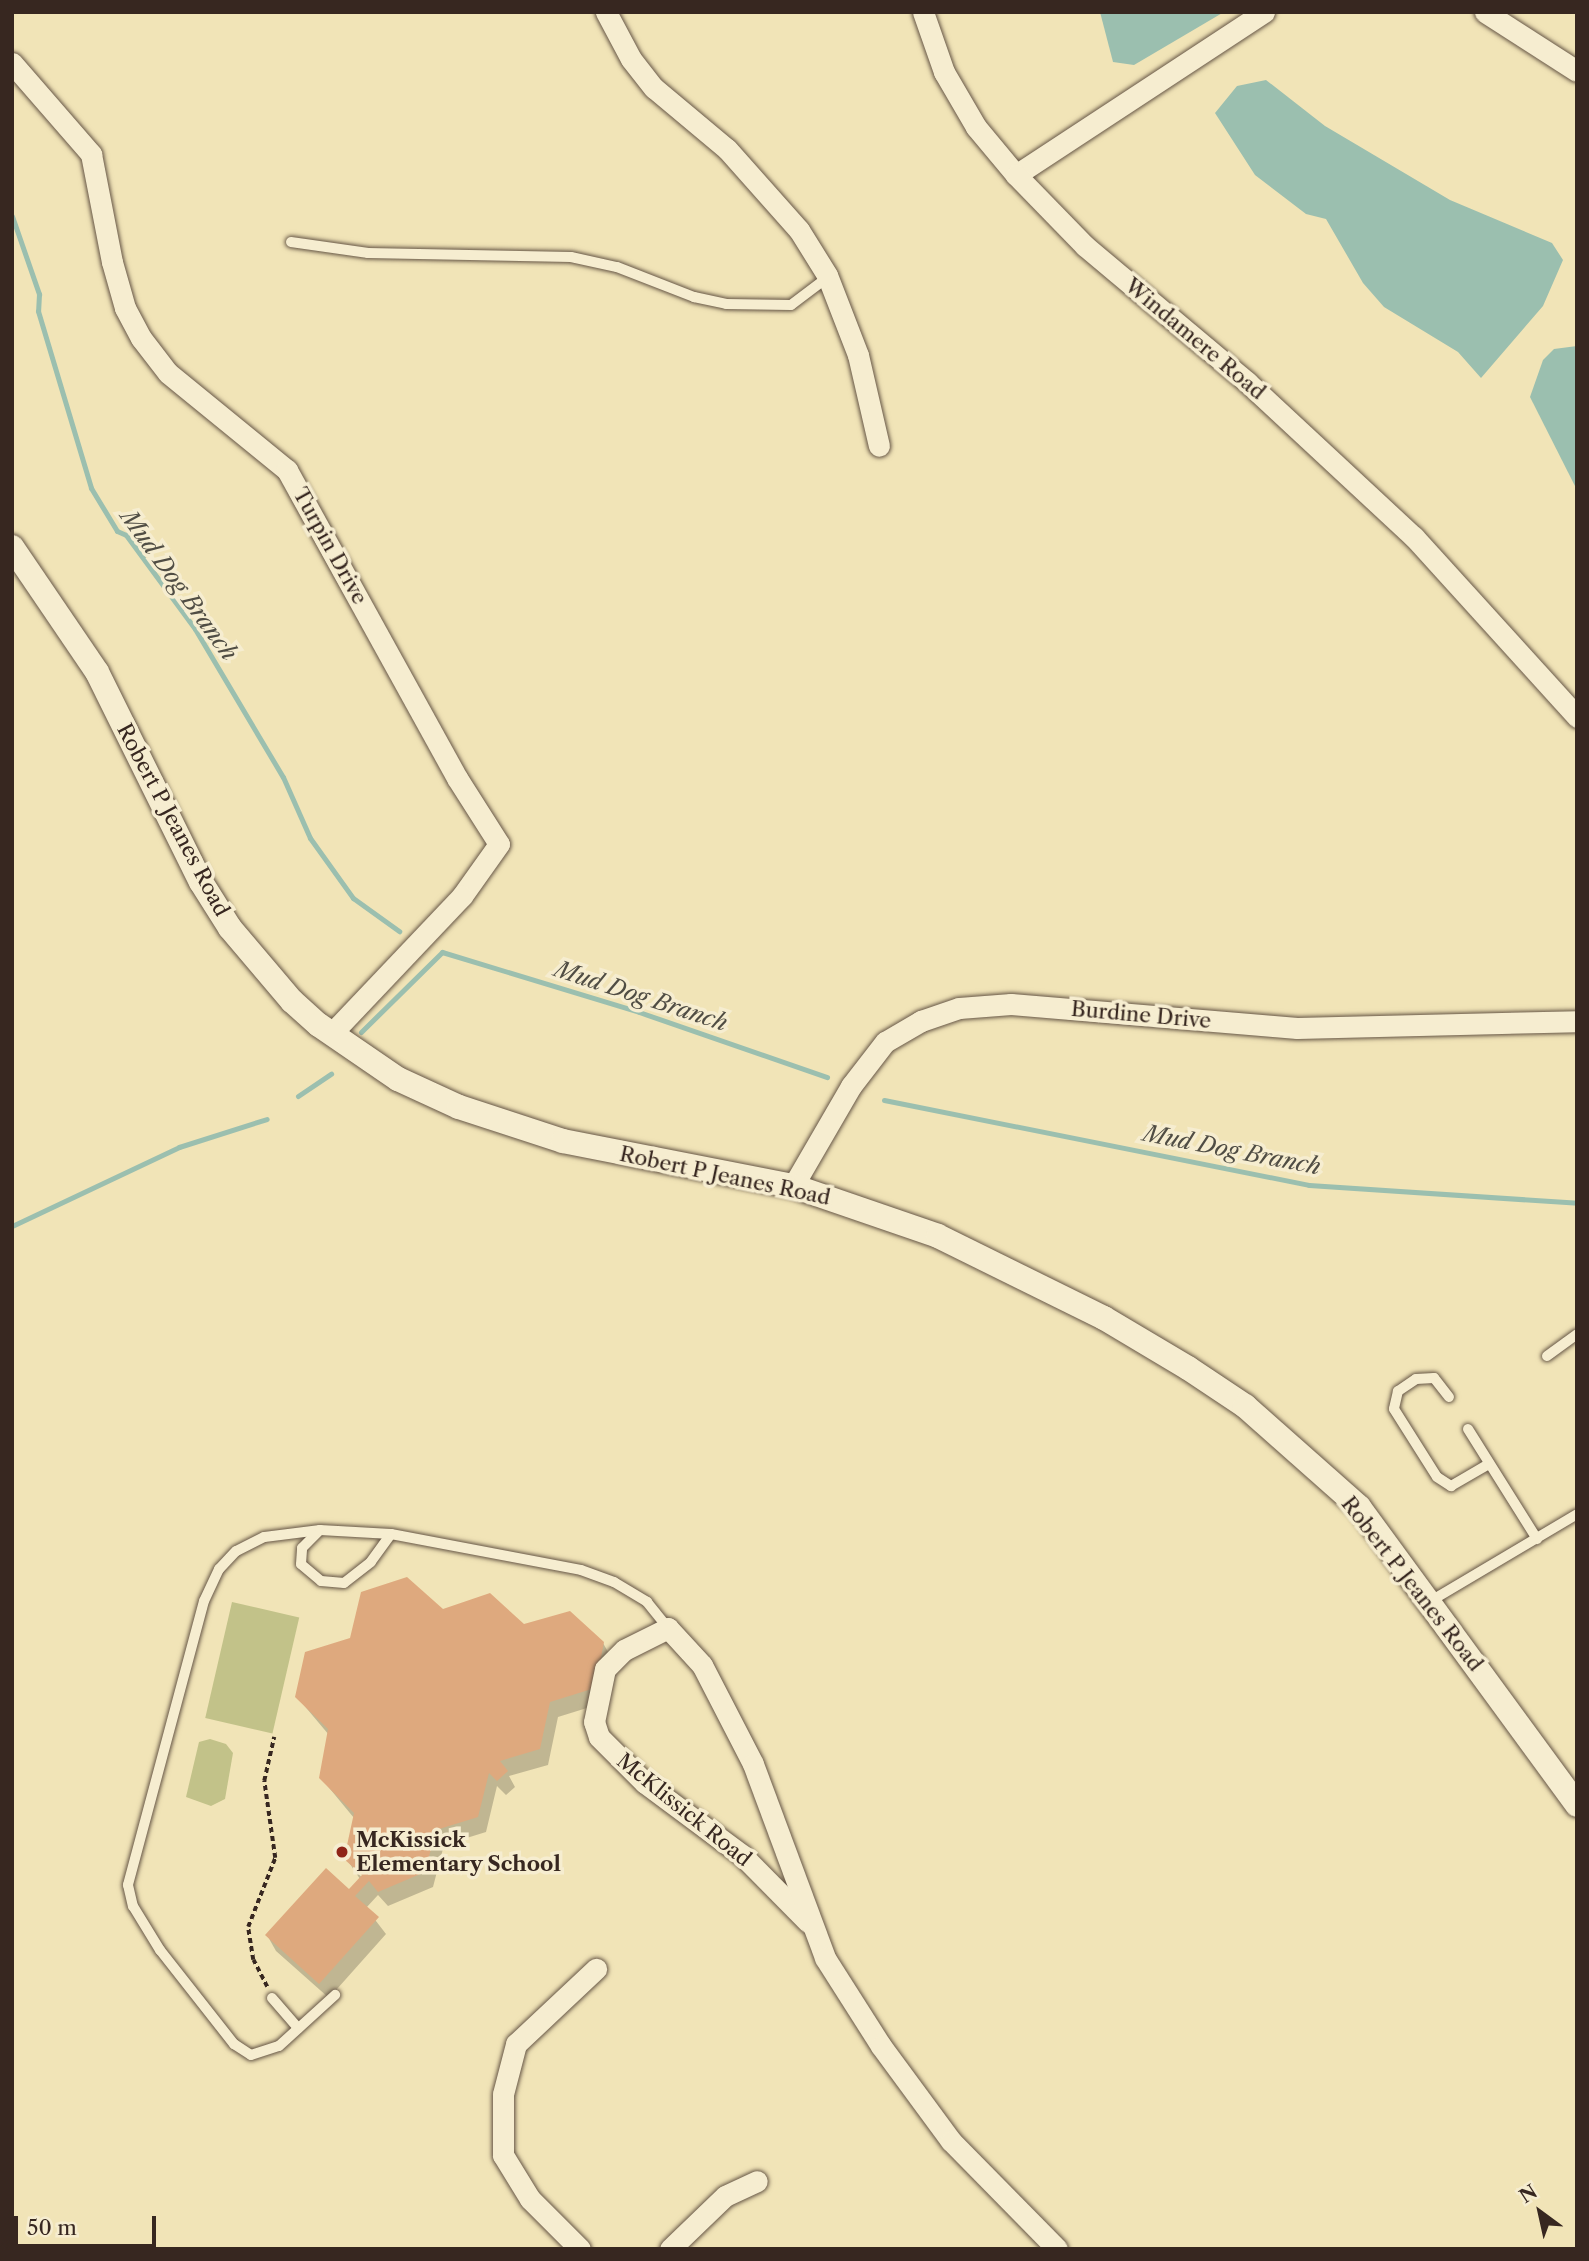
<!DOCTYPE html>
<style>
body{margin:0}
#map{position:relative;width:1589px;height:2261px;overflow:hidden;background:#f1e4b7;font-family:"Libre Caslon Text",serif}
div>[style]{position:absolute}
.green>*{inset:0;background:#c2c289;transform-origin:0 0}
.water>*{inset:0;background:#9bbfaf}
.shadow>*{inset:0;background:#0003}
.stream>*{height:5px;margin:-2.5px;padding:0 2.5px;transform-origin:2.5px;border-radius:2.5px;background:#9bbfaf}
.building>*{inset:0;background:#dea97e}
.path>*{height:3.5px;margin-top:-1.75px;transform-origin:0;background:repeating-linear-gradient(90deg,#372720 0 5px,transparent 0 8.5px)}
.roads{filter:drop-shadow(0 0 2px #665646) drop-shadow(0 0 2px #665646)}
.service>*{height:10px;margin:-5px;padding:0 5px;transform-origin:5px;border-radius:5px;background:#f6edd0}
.minor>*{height:21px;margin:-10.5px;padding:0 10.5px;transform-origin:10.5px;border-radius:10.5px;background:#f6edd0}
.tertiary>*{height:24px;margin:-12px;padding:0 12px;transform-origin:12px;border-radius:12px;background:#f6edd0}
.dots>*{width:19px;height:19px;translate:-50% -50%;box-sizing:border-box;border:4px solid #f6edd0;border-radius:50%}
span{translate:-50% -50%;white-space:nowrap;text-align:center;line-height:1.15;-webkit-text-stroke:7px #f6edd0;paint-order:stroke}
.street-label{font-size:21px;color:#372720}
.poi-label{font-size:21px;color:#372720;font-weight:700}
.left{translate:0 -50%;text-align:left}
.water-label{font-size:23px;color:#504d44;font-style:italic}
.frame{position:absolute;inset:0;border:14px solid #372720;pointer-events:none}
.north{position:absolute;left:1505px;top:2177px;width:70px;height:70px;-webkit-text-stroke:5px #f6edd0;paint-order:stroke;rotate:327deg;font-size:19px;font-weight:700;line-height:28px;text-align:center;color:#372720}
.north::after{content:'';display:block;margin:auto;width:24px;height:32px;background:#372720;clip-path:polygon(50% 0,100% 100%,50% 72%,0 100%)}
.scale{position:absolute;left:14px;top:2216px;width:142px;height:32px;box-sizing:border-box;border:4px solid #372720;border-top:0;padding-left:9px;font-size:21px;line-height:24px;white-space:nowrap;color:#372720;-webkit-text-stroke:5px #f6edd0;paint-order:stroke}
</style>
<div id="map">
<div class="green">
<i style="left:232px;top:1602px;width:69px;height:119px;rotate:13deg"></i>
<i style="clip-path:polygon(210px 1739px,226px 1744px,233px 1753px,225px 1799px,211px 1806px,186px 1797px,199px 1742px)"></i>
</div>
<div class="water">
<i style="clip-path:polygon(1100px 12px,1224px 12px,1134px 65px,1113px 62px)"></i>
<i style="clip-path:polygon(1266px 80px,1325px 126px,1450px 200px,1552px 243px,1563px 260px,1543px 306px,1481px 378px,1458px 352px,1384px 307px,1363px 283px,1326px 219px,1306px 214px,1255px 175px,1215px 113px,1237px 86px)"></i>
<i style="clip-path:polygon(1577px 346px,1577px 490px,1530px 397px,1543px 360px,1554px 349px)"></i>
</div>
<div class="shadow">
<i style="clip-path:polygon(evenodd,442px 1611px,603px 1643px,612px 1659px,603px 1703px,558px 1717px,548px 1765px,509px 1776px,515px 1787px,506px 1795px,497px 1786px,486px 1832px,444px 1845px,433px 1887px,388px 1906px,378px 1895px,366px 1908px,386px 1934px,329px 1998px,276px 1951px,267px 1935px,349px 1892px,360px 1879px,346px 1858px,354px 1818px,321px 1778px,329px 1735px,297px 1697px,442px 1611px,353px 1865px,370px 1879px,367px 1882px,353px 1869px,353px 1865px)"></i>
</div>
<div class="stream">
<i style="left:12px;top:216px;width:83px;rotate:70.9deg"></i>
<i style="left:39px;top:294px;width:17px;rotate:93deg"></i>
<i style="left:38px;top:311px;width:185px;rotate:73.3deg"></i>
<i style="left:91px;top:488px;width:50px;rotate:58.8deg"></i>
<i style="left:117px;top:531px;width:10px;rotate:24deg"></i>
<i style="left:126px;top:535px;width:117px;rotate:53.7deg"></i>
<i style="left:195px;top:629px;width:172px;rotate:59.3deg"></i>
<i style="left:283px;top:777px;width:67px;rotate:66.1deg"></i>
<i style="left:310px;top:838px;width:74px;rotate:54.4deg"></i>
<i style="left:353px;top:898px;width:57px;rotate:35.7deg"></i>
<i style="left:361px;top:1032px;width:114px;rotate:-44.6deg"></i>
<i style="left:442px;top:952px;width:206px;rotate:16.9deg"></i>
<i style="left:639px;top:1012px;width:199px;rotate:19.1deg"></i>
<i style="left:298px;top:1096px;width:40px;rotate:-34deg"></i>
<i style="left:884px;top:1100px;width:433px;rotate:11.3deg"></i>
<i style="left:1309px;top:1185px;width:269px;rotate:3.8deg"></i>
<i style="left:12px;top:1226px;width:185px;rotate:-25.3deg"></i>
<i style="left:179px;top:1147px;width:92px;rotate:-17.7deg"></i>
</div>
<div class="building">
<i style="clip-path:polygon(407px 1577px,443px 1609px,490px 1593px,524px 1624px,570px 1611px,604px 1642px,595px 1688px,550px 1702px,540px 1749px,500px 1761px,508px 1771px,497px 1781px,489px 1773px,478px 1817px,436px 1830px,425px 1872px,378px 1892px,369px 1881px,355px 1896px,379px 1917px,319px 1984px,265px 1935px,326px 1868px,349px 1889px,362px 1875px,344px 1859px,354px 1813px,319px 1778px,328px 1729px,295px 1697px,305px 1652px,350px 1638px,361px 1592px)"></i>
</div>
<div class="path">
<i style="left:267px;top:1987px;width:30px;rotate:-117deg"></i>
<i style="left:253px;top:1960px;width:33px;rotate:-99deg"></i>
<i style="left:248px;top:1927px;width:74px;rotate:-68.6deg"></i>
<i style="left:275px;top:1858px;width:78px;rotate:-98.1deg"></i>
<i style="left:264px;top:1781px;width:45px;rotate:-77.2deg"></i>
</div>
<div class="roads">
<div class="service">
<i style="left:291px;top:242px;width:78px;rotate:8.1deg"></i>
<i style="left:368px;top:253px;width:203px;rotate:1.1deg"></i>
<i style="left:571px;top:257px;width:47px;rotate:12.3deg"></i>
<i style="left:617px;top:267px;width:83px;rotate:21.3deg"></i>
<i style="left:694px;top:297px;width:33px;rotate:12deg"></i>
<i style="left:726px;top:304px;width:65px;rotate:0.9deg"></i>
<i style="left:791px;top:305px;width:46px;rotate:-37.1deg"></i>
<i style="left:1547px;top:1356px;width:37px;rotate:-36deg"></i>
<i style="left:1449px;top:1397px;width:24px;rotate:-128deg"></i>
<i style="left:1434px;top:1378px;width:18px;rotate:177deg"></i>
<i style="left:1416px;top:1379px;width:22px;rotate:146deg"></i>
<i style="left:1398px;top:1391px;width:18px;rotate:103deg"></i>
<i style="left:1394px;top:1409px;width:80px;rotate:57.7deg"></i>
<i style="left:1437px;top:1477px;width:17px;rotate:33deg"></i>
<i style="left:1451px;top:1486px;width:44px;rotate:-30.1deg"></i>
<i style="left:1468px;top:1429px;width:130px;rotate:57.9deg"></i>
<i style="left:320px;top:1530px;width:56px;rotate:172.9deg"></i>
<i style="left:264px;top:1537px;width:31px;rotate:153deg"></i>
<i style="left:236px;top:1551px;width:25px;rotate:133deg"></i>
<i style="left:219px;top:1569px;width:35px;rotate:115deg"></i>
<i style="left:204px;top:1601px;width:294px;rotate:105deg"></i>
<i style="left:128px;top:1885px;width:22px;rotate:77deg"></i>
<i style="left:133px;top:1906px;width:52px;rotate:58.5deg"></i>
<i style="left:160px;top:1950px;width:120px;rotate:51.8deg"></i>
<i style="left:234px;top:2044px;width:20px;rotate:33deg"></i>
<i style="left:251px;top:2055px;width:29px;rotate:-18deg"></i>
<i style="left:279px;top:2046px;width:76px;rotate:-42.3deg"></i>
<i style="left:391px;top:1534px;width:34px;rotate:126deg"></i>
<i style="left:371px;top:1562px;width:34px;rotate:142deg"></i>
<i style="left:344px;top:1583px;width:23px;rotate:-175deg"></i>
<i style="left:321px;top:1581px;width:26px;rotate:-140deg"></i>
<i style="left:301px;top:1564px;width:16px;rotate:-86deg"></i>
<i style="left:302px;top:1548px;width:25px;rotate:-45deg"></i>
<i style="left:320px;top:1530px;width:71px;rotate:3.2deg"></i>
<i style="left:391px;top:1534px;width:193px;rotate:10.7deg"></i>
<i style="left:581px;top:1570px;width:35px;rotate:20deg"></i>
<i style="left:614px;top:1582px;width:39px;rotate:31deg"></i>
<i style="left:647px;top:1602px;width:33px;rotate:51deg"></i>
<i style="left:1429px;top:1602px;width:172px;rotate:-30.7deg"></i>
<i style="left:272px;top:1998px;width:40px;rotate:49deg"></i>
</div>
<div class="minor">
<i style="left:606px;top:12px;width:53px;rotate:62deg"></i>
<i style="left:631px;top:59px;width:37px;rotate:52deg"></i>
<i style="left:654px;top:88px;width:95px;rotate:39.9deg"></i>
<i style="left:727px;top:149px;width:108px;rotate:48.4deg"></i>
<i style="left:799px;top:230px;width:53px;rotate:58.1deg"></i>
<i style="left:827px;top:275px;width:86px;rotate:68.8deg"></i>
<i style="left:858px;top:355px;width:93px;rotate:77deg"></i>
<i style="left:923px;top:12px;width:64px;rotate:70.7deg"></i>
<i style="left:944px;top:72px;width:64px;rotate:59.8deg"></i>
<i style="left:976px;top:127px;width:62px;rotate:50.2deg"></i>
<i style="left:1264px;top:12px;width:297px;rotate:146.7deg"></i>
<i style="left:1016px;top:175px;width:99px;rotate:45.8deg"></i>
<i style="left:1085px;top:246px;width:212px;rotate:40deg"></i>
<i style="left:1247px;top:382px;width:228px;rotate:42.9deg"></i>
<i style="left:1414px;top:537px;width:243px;rotate:47.8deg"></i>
<i style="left:1485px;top:12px;width:109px;rotate:32.7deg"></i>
<i style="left:12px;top:63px;width:121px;rotate:49deg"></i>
<i style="left:91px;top:154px;width:110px;rotate:79deg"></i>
<i style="left:112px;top:262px;width:48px;rotate:74.2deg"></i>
<i style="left:125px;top:308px;width:34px;rotate:62deg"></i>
<i style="left:141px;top:338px;width:44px;rotate:52.4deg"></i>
<i style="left:168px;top:373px;width:154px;rotate:39.2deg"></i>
<i style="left:287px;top:470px;width:352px;rotate:61.1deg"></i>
<i style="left:457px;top:778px;width:78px;rotate:57.5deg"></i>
<i style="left:499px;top:844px;width:64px;rotate:125.4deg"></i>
<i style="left:462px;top:896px;width:190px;rotate:133.5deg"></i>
<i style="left:793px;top:1186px;width:116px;rotate:-59.9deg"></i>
<i style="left:851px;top:1086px;width:56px;rotate:-52.3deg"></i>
<i style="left:885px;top:1042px;width:42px;rotate:-30.3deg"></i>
<i style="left:921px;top:1021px;width:40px;rotate:-18.9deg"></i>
<i style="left:959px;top:1008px;width:52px;rotate:-4.4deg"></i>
<i style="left:1011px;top:1004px;width:287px;rotate:4.8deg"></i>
<i style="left:1297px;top:1028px;width:280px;rotate:-1.4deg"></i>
<i style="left:808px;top:1922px;width:94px;rotate:-134.6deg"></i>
<i style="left:742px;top:1855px;width:121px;rotate:-143.4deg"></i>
<i style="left:645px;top:1783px;width:65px;rotate:-135deg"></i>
<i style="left:599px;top:1737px;width:16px;rotate:-108deg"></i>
<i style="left:594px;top:1722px;width:54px;rotate:-78.3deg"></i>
<i style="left:605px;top:1669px;width:27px;rotate:-45deg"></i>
<i style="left:624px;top:1650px;width:49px;rotate:-26.6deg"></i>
<i style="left:668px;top:1628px;width:50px;rotate:47.4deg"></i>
<i style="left:702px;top:1665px;width:111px;rotate:62.7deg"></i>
<i style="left:753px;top:1764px;width:207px;rotate:69.6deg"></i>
<i style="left:825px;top:1958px;width:104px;rotate:57.5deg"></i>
<i style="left:881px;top:2046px;width:118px;rotate:53.6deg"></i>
<i style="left:951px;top:2141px;width:151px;rotate:45.5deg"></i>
<i style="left:580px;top:2249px;width:71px;rotate:-135deg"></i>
<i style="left:530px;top:2199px;width:52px;rotate:-121.5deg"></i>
<i style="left:503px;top:2155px;width:61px;rotate:-90deg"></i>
<i style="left:503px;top:2094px;width:52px;rotate:-75.4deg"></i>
<i style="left:516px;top:2044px;width:110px;rotate:-43.2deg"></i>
<i style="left:670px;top:2249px;width:76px;rotate:-43.9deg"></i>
<i style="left:725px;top:2196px;width:35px;rotate:-25deg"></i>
</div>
<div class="tertiary">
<i style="left:12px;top:547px;width:151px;rotate:55.8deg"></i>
<i style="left:97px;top:672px;width:234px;rotate:63.7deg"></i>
<i style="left:201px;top:882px;width:54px;rotate:57.8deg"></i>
<i style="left:230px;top:928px;width:96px;rotate:49.7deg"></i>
<i style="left:292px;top:1001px;width:36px;rotate:42deg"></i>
<i style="left:319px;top:1025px;width:96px;rotate:34.4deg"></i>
<i style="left:398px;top:1079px;width:67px;rotate:24.7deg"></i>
<i style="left:459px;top:1107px;width:109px;rotate:18.1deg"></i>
<i style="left:563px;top:1141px;width:234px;rotate:11.1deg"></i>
<i style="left:793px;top:1186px;width:153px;rotate:19deg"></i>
<i style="left:938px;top:1236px;width:185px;rotate:26.3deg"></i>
<i style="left:1104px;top:1318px;width:98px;rotate:30.8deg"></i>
<i style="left:1188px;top:1368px;width:69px;rotate:33.7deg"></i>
<i style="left:1245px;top:1406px;width:152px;rotate:41.5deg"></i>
<i style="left:1359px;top:1507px;width:369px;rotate:53.8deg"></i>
</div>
</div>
<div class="dots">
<i style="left:342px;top:1852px;background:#8f2418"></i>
</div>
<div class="street-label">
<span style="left:1195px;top:339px;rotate:40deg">Windamere Road</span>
<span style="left:330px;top:546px;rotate:61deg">Turpin Drive</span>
<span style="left:173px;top:820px;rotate:62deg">Robert P Jeanes Road</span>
<span style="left:1141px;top:1015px;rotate:5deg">Burdine Drive</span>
<span style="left:725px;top:1176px;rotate:12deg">Robert P Jeanes Road</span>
<span style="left:1412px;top:1584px;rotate:52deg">Robert P Jeanes Road</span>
<span style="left:684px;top:1810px;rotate:39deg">McKlissick Road</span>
</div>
<div class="poi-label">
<span class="left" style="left:356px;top:1852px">McKissick<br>Elementary School</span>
</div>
<div class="water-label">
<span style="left:179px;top:585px;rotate:54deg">Mud Dog Branch</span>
<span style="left:641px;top:996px;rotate:18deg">Mud Dog Branch</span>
<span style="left:1232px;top:1150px;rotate:11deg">Mud Dog Branch</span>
</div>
<div class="frame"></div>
<div class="north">N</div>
<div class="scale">50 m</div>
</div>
